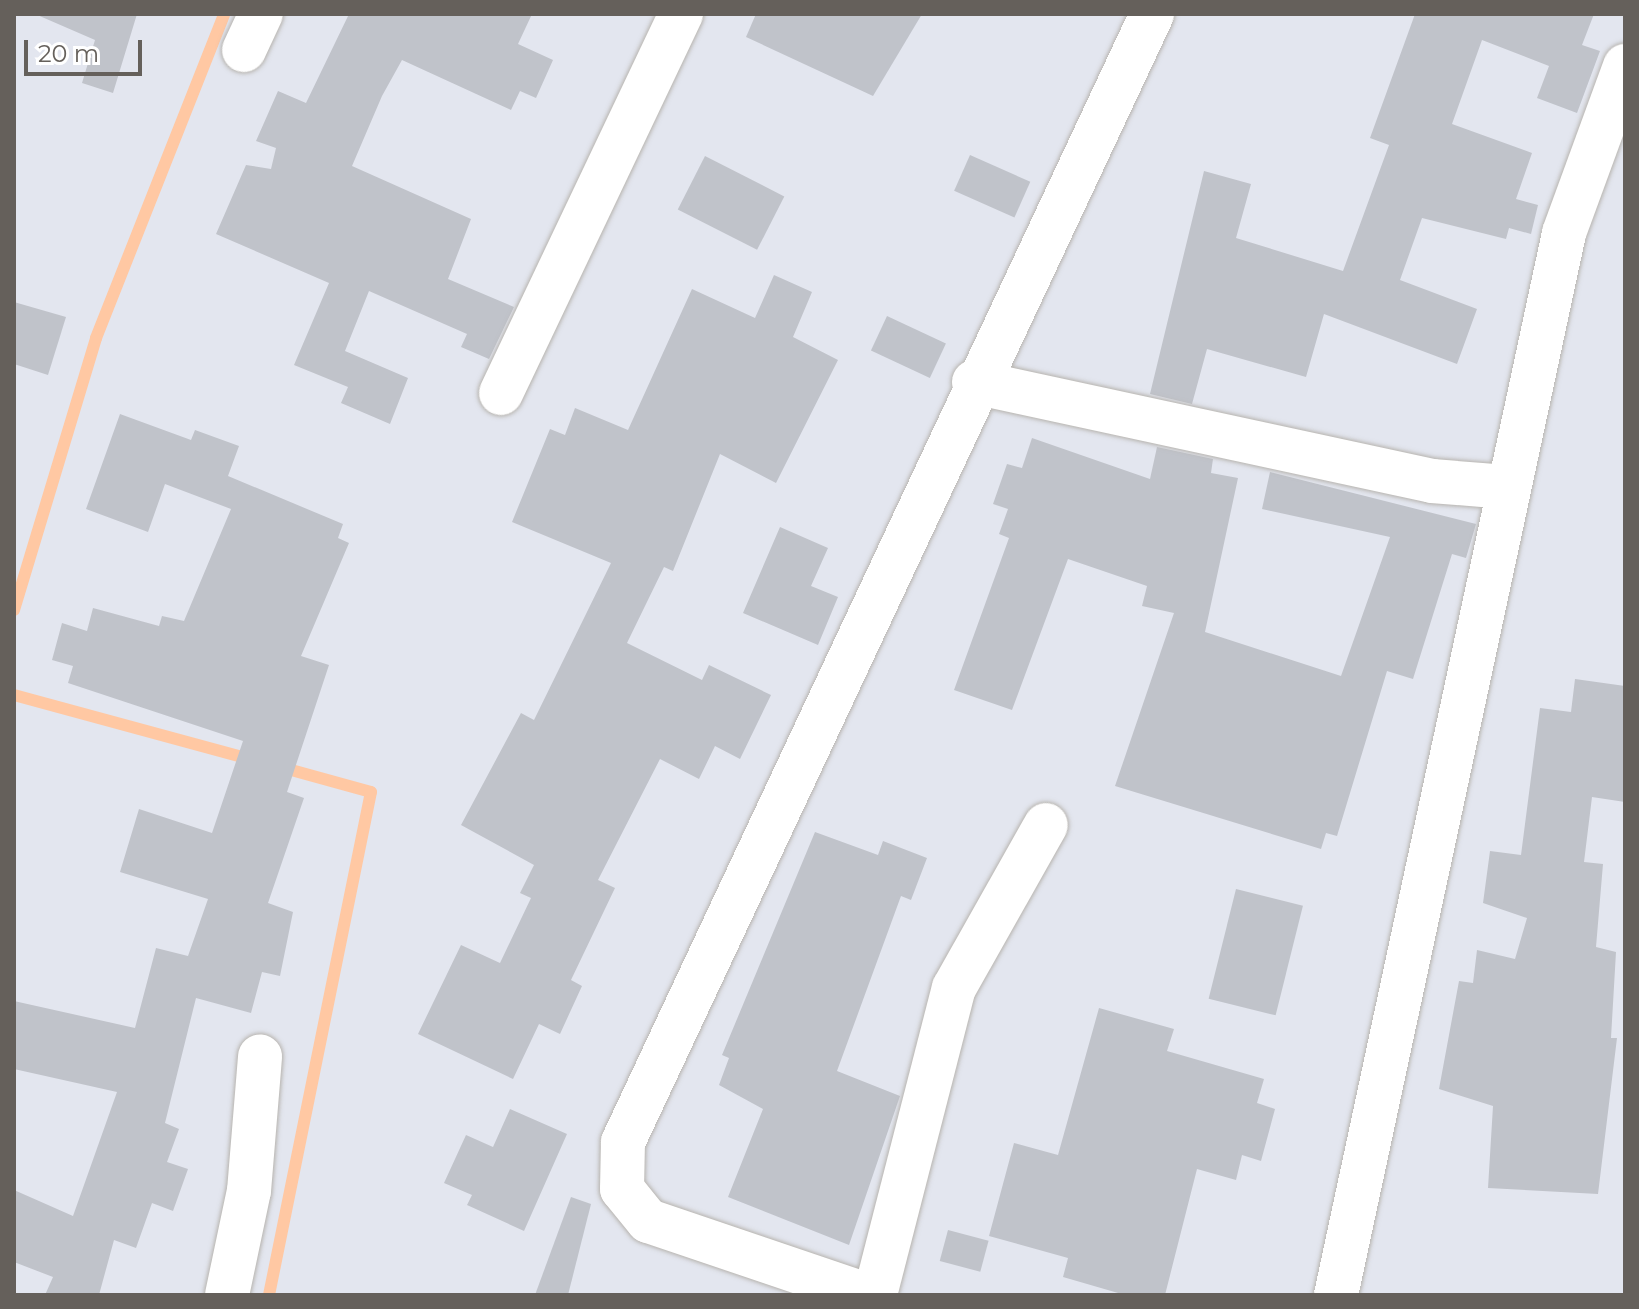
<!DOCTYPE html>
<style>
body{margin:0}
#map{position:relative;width:1639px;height:1309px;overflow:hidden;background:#e3e6ef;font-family:Montserrat,sans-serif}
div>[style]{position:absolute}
.stream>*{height:12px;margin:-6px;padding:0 6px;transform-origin:6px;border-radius:6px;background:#ffc8a3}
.building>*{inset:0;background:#c0c3ca;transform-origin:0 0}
.roads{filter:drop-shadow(0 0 2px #b7b4af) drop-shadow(0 0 2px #b7b4af)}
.minor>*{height:44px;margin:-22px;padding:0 22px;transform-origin:22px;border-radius:22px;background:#fff}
span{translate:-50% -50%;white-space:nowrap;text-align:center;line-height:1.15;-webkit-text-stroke:6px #fff;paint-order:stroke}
.frame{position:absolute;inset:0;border:16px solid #65605b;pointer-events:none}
.scale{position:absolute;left:24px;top:40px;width:118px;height:36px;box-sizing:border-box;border:4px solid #65605b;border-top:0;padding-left:10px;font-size:24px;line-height:28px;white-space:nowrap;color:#65605b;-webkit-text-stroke:6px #fff;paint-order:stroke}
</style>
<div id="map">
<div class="stream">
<i style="left:14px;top:610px;width:284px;rotate:-73.2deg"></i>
<i style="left:96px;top:338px;width:348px;rotate:-68.4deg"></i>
<i style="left:14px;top:695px;width:249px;rotate:15.2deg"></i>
<i style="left:269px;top:1295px;width:513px;rotate:-78.54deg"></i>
<i style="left:371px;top:792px;width:94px;rotate:-164.6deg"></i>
</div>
<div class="building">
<i style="clip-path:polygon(35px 14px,137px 14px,113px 93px,82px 83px,95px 40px)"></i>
<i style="clip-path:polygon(349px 14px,532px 14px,518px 44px,553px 60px,536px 98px,520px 91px,511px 110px,402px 60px,382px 96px,352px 166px,471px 219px,448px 279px,514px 307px,489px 359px,461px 347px,467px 334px,369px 291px,345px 351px,408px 378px,390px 424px,341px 403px,348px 387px,294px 365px,329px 283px,216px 234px,246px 165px,271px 169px,276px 148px,256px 141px,278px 91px,306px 103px)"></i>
<i style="clip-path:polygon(756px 14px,922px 14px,873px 96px,746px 37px)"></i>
<i style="clip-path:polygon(1415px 14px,1594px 14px,1582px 45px,1600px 51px,1577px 113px,1537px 98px,1549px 66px,1482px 40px,1452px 124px,1532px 153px,1516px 199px,1538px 205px,1531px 234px,1509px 228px,1506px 239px,1422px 218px,1400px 280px,1477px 309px,1457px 364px,1324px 314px,1306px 377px,1207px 349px,1192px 404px,1150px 394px,1204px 171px,1251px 184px,1236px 238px,1343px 271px,1389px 145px,1370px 138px)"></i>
<i style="left:970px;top:155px;width:66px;height:39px;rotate:24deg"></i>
<i style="left:705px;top:156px;width:89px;height:60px;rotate:27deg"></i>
<i style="clip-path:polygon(774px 275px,812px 292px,793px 337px,838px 360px,776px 483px,720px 454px,673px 571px,664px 567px,627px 643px,702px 680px,709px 665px,771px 695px,740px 759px,715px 746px,699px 779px,660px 759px,598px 880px,615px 888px,571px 980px,582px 986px,560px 1034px,539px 1024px,513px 1079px,418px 1034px,461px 945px,500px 963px,531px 898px,520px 893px,534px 865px,461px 825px,521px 713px,534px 720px,611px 563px,512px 522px,550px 429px,565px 435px,575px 408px,628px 430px,692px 289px,755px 318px)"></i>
<i style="clip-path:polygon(14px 302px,66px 317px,48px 375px,14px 364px)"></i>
<i style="left:887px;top:316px;width:65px;height:38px;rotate:25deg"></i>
<i style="clip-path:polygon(120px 414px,191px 440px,195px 430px,239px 446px,228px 476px,343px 524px,338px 538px,349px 543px,301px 656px,329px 665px,287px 792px,304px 798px,268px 903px,293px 912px,280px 976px,262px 972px,251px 1013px,196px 998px,165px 1123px,179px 1129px,167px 1162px,188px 1169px,173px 1211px,152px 1203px,136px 1248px,114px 1240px,99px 1295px,45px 1295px,53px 1277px,14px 1262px,14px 1190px,73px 1216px,117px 1092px,14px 1069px,14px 1001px,135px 1028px,156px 948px,188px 956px,208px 899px,120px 872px,139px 809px,212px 833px,243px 741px,68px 683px,73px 666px,52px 660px,62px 623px,87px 631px,93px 608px,159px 626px,162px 616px,184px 621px,231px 509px,165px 484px,148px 532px,86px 509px)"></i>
<i style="clip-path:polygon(1032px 438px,1150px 479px,1157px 447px,1213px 459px,1211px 473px,1238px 478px,1205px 632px,1341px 676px,1390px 537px,1262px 509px,1270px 472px,1476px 524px,1466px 558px,1452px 554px,1413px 679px,1387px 671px,1337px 836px,1326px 833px,1321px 849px,1115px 786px,1174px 613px,1142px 606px,1147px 586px,1068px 559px,1012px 710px,954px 690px,1009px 538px,999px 534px,1008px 509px,993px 504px,1007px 464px,1022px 468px)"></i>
<i style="clip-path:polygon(780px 527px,828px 548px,811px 586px,838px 597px,818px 645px,743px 613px)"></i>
<i style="clip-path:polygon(1575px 679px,1625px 686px,1625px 802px,1592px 797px,1584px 862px,1603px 864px,1596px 947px,1616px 952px,1611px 1038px,1617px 1038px,1598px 1194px,1488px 1188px,1493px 1106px,1439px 1089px,1459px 981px,1473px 983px,1477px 950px,1515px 959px,1527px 918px,1483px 903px,1490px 851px,1521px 855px,1540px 708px,1571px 712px)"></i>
<i style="clip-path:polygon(815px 832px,878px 855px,883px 841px,927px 858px,911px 900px,901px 896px,837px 1071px,900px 1096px,849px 1245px,728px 1197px,763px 1109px,719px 1085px,729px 1058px,722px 1055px)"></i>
<i style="left:1236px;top:889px;width:69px;height:113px;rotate:14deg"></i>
<i style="clip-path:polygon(1099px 1008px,1174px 1029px,1167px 1051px,1264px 1079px,1257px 1103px,1275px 1109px,1261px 1161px,1242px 1155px,1236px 1180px,1197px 1169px,1165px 1295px,1125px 1295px,1063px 1277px,1068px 1258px,989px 1236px,1014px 1143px,1058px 1155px)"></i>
<i style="clip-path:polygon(510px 1109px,567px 1134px,524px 1231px,467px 1205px,472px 1195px,444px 1183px,466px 1135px,493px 1147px)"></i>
<i style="clip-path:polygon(571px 1197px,591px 1204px,568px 1295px,535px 1295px)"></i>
<i style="left:948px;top:1230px;width:42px;height:32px;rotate:15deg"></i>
</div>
<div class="roads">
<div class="minor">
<i style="left:244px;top:50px;width:40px;rotate:-65deg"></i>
<i style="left:974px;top:382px;width:469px;rotate:12.2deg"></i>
<i style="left:1432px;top:481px;width:75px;rotate:4.6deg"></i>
<i style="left:501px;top:393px;width:420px;rotate:-64.6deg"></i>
<i style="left:227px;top:1295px;width:106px;rotate:-78.1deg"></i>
<i style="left:249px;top:1191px;width:135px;rotate:-85.3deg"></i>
<i style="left:867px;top:1295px;width:231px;rotate:-161.3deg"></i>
<i style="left:648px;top:1221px;width:41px;rotate:-129.1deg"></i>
<i style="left:622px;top:1189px;width:47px;rotate:-88.8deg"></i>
<i style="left:623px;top:1142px;width:1246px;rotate:-64.87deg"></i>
<i style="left:875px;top:1295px;width:317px;rotate:-75.6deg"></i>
<i style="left:954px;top:988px;width:187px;rotate:-60.6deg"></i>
<i style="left:1336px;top:1295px;width:1086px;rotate:-77.88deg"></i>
<i style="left:1564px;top:233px;width:178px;rotate:-69.9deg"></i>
</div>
</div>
<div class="frame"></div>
<div class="scale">20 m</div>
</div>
